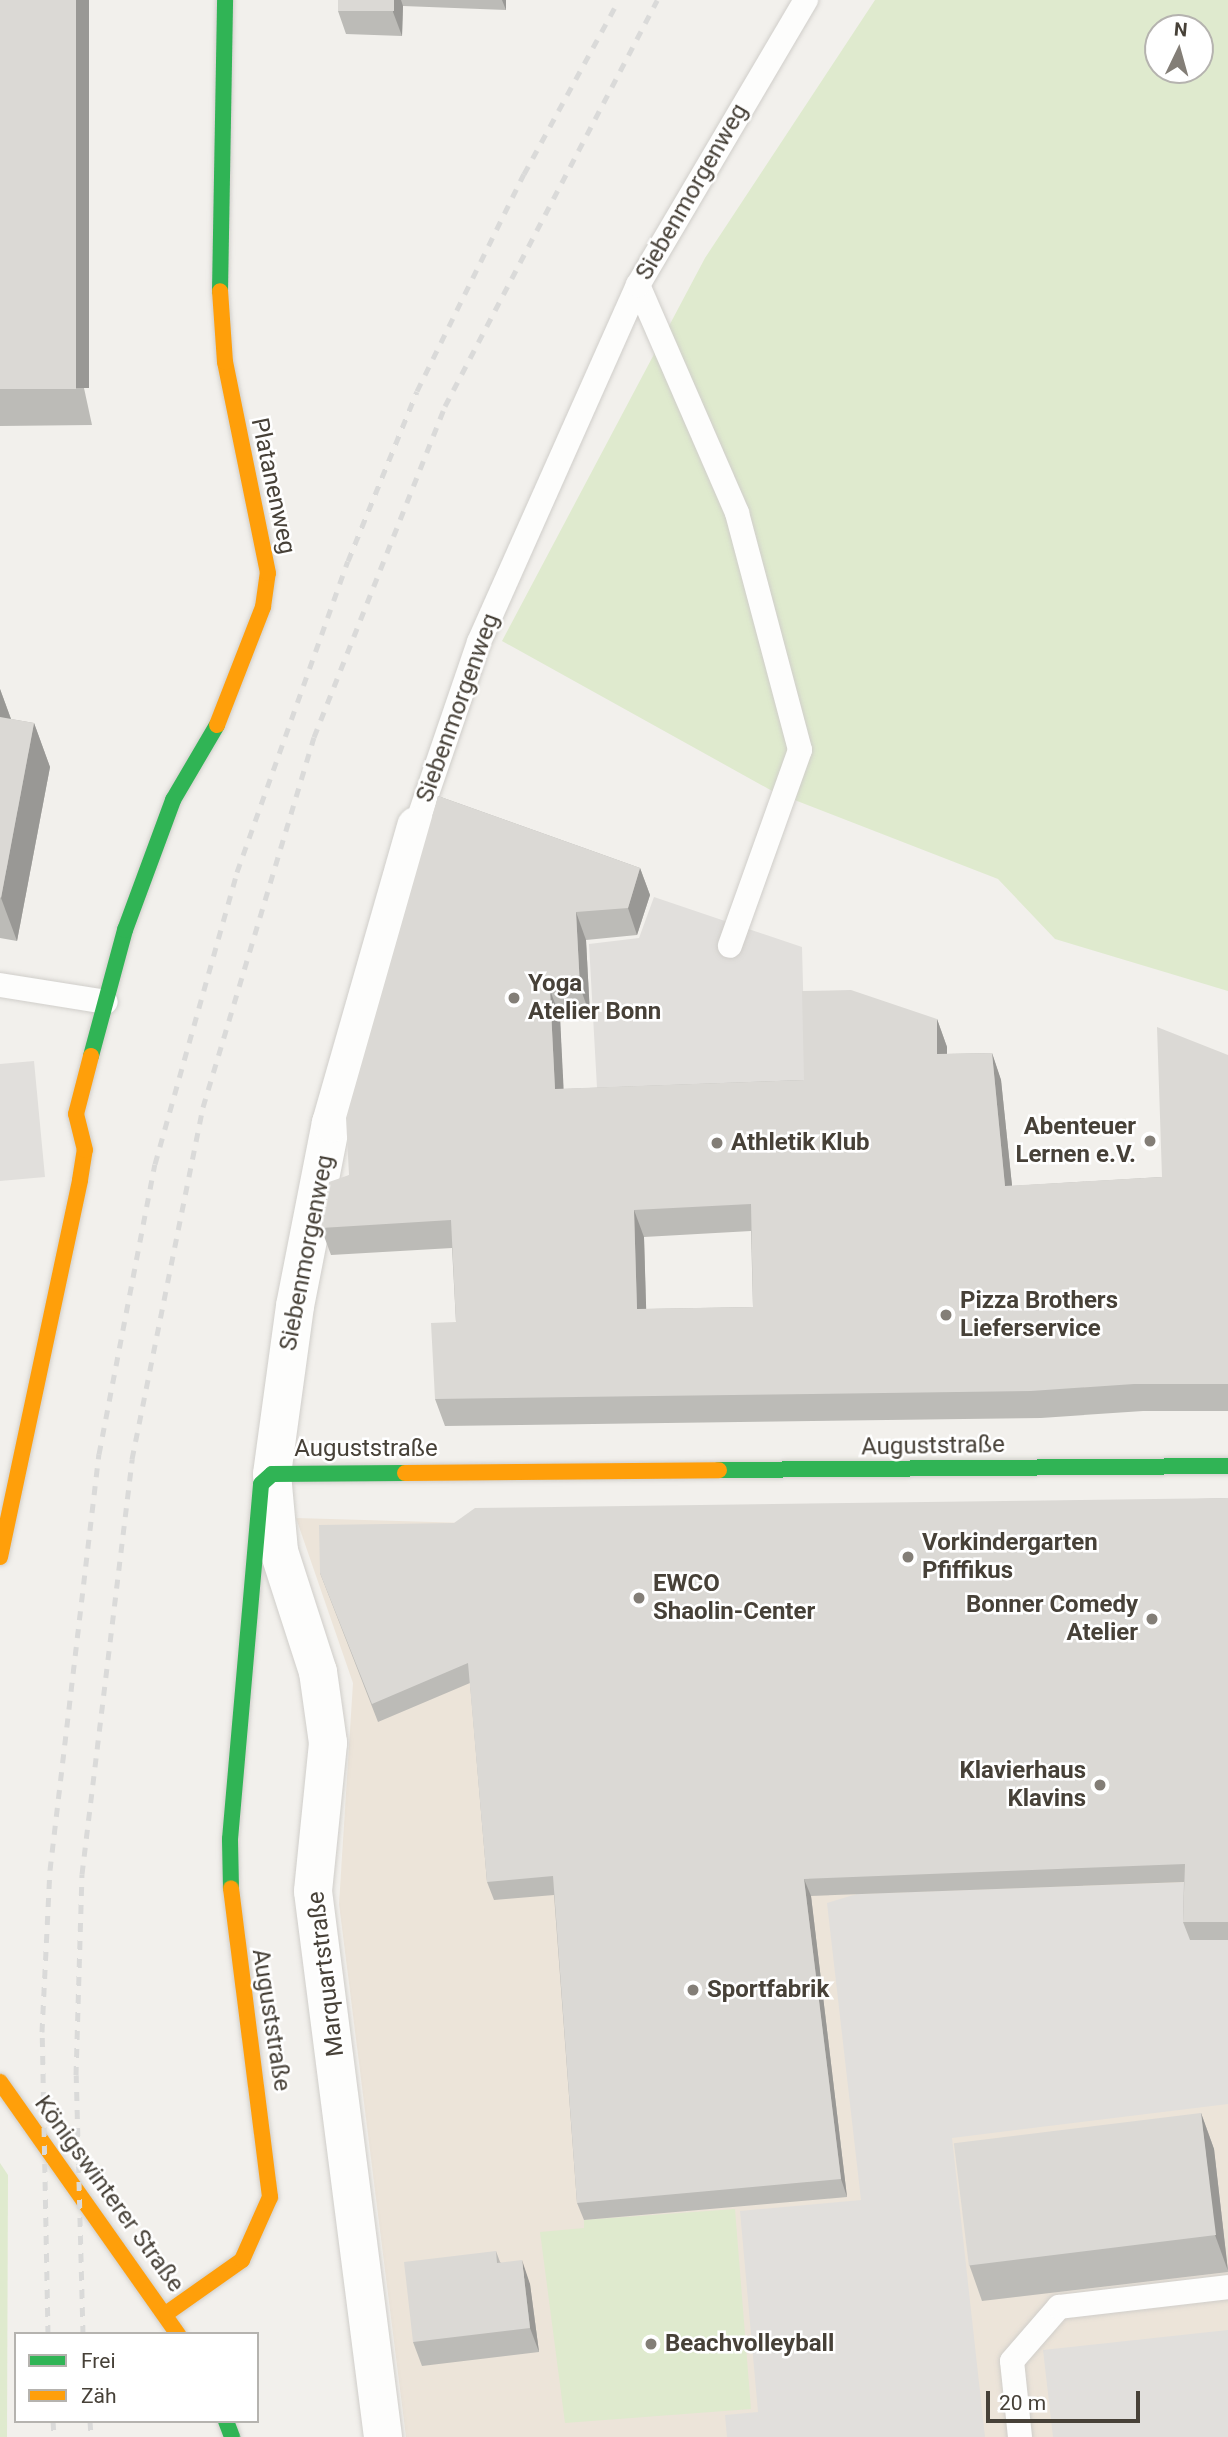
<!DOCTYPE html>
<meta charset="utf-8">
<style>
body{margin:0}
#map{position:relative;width:1228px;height:2437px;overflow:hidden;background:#f2f0ec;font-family:Roboto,sans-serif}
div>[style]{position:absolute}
.commercial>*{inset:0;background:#ece4d9}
.green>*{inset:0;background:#dfeace}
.parking>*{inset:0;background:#e1dfdc}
.roads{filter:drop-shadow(0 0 2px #d0ceca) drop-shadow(0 0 2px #d0ceca)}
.lane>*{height:24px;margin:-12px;padding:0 12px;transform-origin:12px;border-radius:12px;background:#fdfdfc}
.street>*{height:38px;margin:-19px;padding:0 19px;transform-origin:19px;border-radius:19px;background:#fdfdfc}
.fast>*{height:16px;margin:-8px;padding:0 8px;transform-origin:8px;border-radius:8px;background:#30b455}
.slow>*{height:16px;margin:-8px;padding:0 8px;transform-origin:8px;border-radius:8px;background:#ff9f0a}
.rail>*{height:5px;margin-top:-2.5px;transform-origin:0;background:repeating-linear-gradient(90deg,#dadad9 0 9px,transparent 0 18px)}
.wall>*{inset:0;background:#bcbbb7}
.shaded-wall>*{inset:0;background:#999895;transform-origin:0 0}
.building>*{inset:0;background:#dbd9d5;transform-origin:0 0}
.dots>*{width:19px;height:19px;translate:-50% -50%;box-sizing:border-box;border:4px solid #fff;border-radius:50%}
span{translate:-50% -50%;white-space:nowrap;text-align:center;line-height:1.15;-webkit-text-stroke:5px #fff;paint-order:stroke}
.street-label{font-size:24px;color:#474138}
.poi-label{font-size:24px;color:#474138;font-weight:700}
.left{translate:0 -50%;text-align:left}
.right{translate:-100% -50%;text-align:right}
.legend{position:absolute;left:14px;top:2332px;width:245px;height:91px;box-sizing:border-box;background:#fff;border:2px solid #b5b3af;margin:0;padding:9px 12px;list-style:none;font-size:21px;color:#474138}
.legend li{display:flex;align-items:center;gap:14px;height:35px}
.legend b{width:35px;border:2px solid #b5b3af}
.north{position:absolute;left:1144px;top:14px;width:70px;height:70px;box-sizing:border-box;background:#fff;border:2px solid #b5b3af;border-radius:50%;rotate:5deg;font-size:19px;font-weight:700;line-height:28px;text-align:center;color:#474138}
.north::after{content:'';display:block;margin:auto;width:24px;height:32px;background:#837e77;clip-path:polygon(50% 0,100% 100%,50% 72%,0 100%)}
.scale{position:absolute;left:986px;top:2391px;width:154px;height:32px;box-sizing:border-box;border:4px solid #474138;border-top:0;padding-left:9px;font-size:21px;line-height:24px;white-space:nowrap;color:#474138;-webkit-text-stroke:5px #fff;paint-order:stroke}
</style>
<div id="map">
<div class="commercial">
<i style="clip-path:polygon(1228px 1515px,1228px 2437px,406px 2437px,339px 1904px,353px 1683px,296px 1518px,574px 1526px)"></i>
</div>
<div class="green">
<i style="clip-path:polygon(evenodd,875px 0,1228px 0,1228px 991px,1055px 939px,998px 879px,774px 792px,502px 641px,705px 258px,875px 0,1158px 28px,1200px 28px,1200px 70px,1158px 70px,1158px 28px)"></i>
<i style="clip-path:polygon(0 2163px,8px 2175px,7px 2437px,0 2437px)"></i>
<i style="clip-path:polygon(735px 2209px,751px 2409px,565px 2423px,540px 2232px,584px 2228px,584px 2220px)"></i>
</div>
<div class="parking">
<i style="clip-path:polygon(654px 897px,802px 947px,806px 1102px,598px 1106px,589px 944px,639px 938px)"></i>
<i style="clip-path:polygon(34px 1061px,45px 1177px,0 1181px,0 1064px)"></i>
<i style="clip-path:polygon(1191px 1882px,1228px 1940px,1228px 2104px,952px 2138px,985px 2437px,727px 2437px,725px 2415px,758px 2412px,740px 2211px,861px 2200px,827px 1903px,857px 1894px)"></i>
<i style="clip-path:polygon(1228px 2330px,1228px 2437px,1053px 2437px,1043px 2350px)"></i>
</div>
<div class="roads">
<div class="lane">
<i style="left:638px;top:285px;width:249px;rotate:66.5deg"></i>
<i style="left:737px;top:513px;width:245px;rotate:75.1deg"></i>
<i style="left:800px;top:750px;width:208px;rotate:109.7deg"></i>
<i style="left:416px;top:826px;width:194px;rotate:-71.1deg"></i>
<i style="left:479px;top:642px;width:391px;rotate:-66deg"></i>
<i style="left:638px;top:285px;width:331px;rotate:-59.5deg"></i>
<i style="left:0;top:985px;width:107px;rotate:9.1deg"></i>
<i style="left:1020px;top:2437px;width:76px;rotate:-96deg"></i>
<i style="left:1012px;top:2361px;width:72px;rotate:-49deg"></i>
<i style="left:1059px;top:2307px;width:170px;rotate:-6.7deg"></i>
</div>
<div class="street">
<i style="left:383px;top:2437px;width:550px;rotate:-97.31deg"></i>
<i style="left:313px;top:1891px;width:149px;rotate:-84.2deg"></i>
<i style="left:328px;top:1743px;width:72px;rotate:-98deg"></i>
<i style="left:318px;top:1672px;width:127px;rotate:-107.9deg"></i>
<i style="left:279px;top:1551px;width:77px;rotate:-95.2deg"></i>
<i style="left:272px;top:1474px;width:170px;rotate:-82.2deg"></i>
<i style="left:295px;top:1306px;width:187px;rotate:-78.9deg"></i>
<i style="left:331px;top:1123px;width:309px;rotate:-74deg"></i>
</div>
<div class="fast">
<i style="left:220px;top:291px;width:291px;rotate:-89deg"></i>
<i style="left:91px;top:1056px;width:131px;rotate:-74.9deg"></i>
<i style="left:125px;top:930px;width:139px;rotate:-69.7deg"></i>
<i style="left:173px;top:800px;width:87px;rotate:-59.6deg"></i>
<i style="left:719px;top:1470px;width:509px;rotate:-0.45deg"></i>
<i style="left:231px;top:1888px;width:49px;rotate:-91.2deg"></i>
<i style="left:230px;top:1839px;width:356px;rotate:-85deg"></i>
<i style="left:261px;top:1484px;width:15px;rotate:-42deg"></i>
<i style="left:272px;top:1474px;width:133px;rotate:-0.4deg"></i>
<i style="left:226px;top:2421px;width:17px;rotate:69deg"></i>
</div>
<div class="slow">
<i style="left:217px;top:725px;width:127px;rotate:-68.7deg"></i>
<i style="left:263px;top:607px;width:34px;rotate:-82deg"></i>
<i style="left:268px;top:573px;width:215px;rotate:-101.5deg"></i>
<i style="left:225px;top:362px;width:71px;rotate:-94deg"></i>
<i style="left:405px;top:1473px;width:314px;rotate:-0.5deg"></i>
<i style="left:0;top:1557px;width:385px;rotate:-78deg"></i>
<i style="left:80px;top:1180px;width:30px;rotate:-81deg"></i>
<i style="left:85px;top:1150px;width:37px;rotate:-104deg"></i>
<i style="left:76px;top:1114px;width:60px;rotate:-75.5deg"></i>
<i style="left:0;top:2082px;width:309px;rotate:54.8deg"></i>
<i style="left:167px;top:2313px;width:92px;rotate:-35.2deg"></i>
<i style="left:242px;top:2260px;width:69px;rotate:-66deg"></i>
<i style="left:270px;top:2197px;width:311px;rotate:-97.2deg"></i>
</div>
</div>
<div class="rail">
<i style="left:48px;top:2334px;width:302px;rotate:-91.1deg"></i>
<i style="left:42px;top:2032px;width:162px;rotate:-87.2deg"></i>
<i style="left:50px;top:1870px;width:419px;rotate:-83.3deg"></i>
<i style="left:99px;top:1454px;width:295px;rotate:-79.1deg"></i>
<i style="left:155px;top:1164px;width:303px;rotate:-74.3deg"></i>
<i style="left:237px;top:872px;width:330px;rotate:-70.4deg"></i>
<i style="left:348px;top:561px;width:183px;rotate:-67.9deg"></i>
<i style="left:417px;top:391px;width:242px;rotate:-63.8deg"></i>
<i style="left:524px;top:174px;width:198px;rotate:-61.4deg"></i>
<i style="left:83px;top:2334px;width:259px;rotate:-91.5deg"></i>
<i style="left:76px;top:2075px;width:201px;rotate:-88.3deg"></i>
<i style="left:82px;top:1874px;width:418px;rotate:-83.1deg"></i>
<i style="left:132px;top:1459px;width:359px;rotate:-78.6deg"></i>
<i style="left:203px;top:1107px;width:386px;rotate:-73.3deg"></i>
<i style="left:314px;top:737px;width:356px;rotate:-68.4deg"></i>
<i style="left:445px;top:406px;width:458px;rotate:-62.4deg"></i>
<i style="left:53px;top:2421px;width:16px;rotate:86deg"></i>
<i style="left:90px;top:2421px;width:16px;rotate:86deg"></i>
</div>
<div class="wall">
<i style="clip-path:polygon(0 0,92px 425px,0 426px)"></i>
<i style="clip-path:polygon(338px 0,506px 0,506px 10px,403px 6px,402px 36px,346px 34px,338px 11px)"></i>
<i style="clip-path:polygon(0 689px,11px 719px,34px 723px,50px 767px,17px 941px,0 938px)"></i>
<i style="clip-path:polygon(evenodd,438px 796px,640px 868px,650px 895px,637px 935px,586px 940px,590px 1015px,560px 1017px,563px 1089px,804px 1080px,937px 1019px,947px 1047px,947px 1054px,992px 1053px,1001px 1080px,1012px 1186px,1162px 1177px,1228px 1055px,1228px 1411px,1143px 1411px,1041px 1418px,445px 1426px,435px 1399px,456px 1322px,452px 1248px,331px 1255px,321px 1228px,349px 1175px,438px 796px,751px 1231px,753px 1307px,646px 1309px,644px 1237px,751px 1231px)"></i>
<i style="clip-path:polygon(1228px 1498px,1228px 1940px,1190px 1940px,1183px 1922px,1184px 1882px,811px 1896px,847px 2197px,584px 2220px,577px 2203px,554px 1895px,494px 1900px,487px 1882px,470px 1683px,378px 1722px,320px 1573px,454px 1523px)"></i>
<i style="clip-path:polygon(1201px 2113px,1214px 2149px,1228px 2272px,982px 2301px,969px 2264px)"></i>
<i style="clip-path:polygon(496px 2251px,500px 2262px,530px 2284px,539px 2352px,422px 2366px,413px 2342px)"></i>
</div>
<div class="shaded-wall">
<i style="left:76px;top:0;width:13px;height:388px"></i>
<i style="clip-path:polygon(394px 0,401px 0,403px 6px,402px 36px,393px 12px)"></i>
<i style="clip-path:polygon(502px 0,506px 0,506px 10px)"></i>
<i style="clip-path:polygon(0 689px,15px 730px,0 732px)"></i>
<i style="clip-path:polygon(34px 723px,50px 767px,17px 941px,1px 898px)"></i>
<i style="clip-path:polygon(640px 868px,650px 895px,637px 935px,628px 908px)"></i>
<i style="clip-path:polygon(576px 912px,586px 940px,590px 1015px,580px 987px)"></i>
<i style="clip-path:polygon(550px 990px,560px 1017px,565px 1116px,555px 1089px)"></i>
<i style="clip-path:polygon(937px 1019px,947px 1047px,947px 1081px,937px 1054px)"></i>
<i style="clip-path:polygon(992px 1053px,1001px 1080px,1015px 1214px,1005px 1186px)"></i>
<i style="clip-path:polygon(634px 1210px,644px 1237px,647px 1336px,637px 1309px)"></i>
<i style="clip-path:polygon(804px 1879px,811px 1896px,847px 2197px,841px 2179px)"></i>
<i style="clip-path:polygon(1201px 2113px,1214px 2149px,1228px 2271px,1215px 2235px)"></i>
<i style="clip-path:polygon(522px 2260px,530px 2284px,539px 2352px,530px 2328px)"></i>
</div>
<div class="building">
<i style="left:0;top:0;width:76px;height:389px"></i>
<i style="left:338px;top:0;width:56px;height:11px"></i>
<i style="clip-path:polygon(0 717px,34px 723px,1px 898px,0 897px)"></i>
<i style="clip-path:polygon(evenodd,438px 796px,640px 868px,628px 908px,576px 912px,580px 987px,550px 990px,555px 1089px,804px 1080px,802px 991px,851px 990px,937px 1019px,937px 1054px,992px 1053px,1005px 1186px,1162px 1177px,1157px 1027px,1228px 1055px,1228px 1384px,1134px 1384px,1031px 1391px,435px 1399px,431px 1323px,456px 1322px,451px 1220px,321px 1228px,329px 1182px,349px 1175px,346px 1118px,438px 796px,751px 1204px,753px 1307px,637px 1309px,634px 1210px,751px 1204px)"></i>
<i style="clip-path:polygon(1228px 1498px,1228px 1922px,1183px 1922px,1185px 1864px,804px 1879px,841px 2179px,577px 2203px,553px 1876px,487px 1882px,468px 1663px,372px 1704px,320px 1573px,319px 1525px,454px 1523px,475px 1508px)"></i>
<i style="left:1201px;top:2113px;width:123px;height:249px;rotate:83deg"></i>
<i style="clip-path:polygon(496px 2251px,497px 2263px,522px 2260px,530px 2328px,413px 2342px,404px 2262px)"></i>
</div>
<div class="dots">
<i style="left:514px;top:998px;background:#837e77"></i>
<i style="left:1150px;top:1141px;background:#837e77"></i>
<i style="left:717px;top:1143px;background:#837e77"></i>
<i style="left:946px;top:1315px;background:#837e77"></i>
<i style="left:908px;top:1557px;background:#837e77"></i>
<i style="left:639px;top:1598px;background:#837e77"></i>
<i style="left:1152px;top:1619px;background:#837e77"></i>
<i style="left:1100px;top:1785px;background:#837e77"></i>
<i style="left:693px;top:1990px;background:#837e77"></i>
<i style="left:651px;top:2344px;background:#837e77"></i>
</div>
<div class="street-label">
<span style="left:692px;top:192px;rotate:-60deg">Siebenmorgenweg</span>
<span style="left:273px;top:486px;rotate:78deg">Platanenweg</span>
<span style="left:458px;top:708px;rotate:-70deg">Siebenmorgenweg</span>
<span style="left:307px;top:1253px;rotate:-79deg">Siebenmorgenweg</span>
<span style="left:933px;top:1446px;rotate:-1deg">Auguststraße</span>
<span style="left:366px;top:1449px">Auguststraße</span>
<span style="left:326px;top:1974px;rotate:-97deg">Marquartstraße</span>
<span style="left:271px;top:2020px;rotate:81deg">Auguststraße</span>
<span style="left:109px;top:2194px;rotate:54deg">Königswinterer Straße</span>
</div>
<div class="poi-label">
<span class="left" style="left:528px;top:998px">Yoga<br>Atelier Bonn</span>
<span class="right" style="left:1136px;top:1141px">Abenteuer<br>Lernen e.V.</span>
<span class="left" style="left:731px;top:1143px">Athletik Klub</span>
<span class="left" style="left:960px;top:1315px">Pizza Brothers<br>Lieferservice</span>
<span class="left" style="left:922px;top:1557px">Vorkindergarten<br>Pfiffikus</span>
<span class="left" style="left:653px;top:1598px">EWCO<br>Shaolin-Center</span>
<span class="right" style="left:1138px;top:1619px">Bonner Comedy<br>Atelier</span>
<span class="right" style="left:1086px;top:1785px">Klavierhaus<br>Klavins</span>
<span class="left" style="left:707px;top:1990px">Sportfabrik</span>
<span class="left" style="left:665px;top:2344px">Beachvolleyball</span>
</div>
<ul class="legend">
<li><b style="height:9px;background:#30b455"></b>Frei</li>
<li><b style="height:9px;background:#ff9f0a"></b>Zäh</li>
</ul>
<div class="north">N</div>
<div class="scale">20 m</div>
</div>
